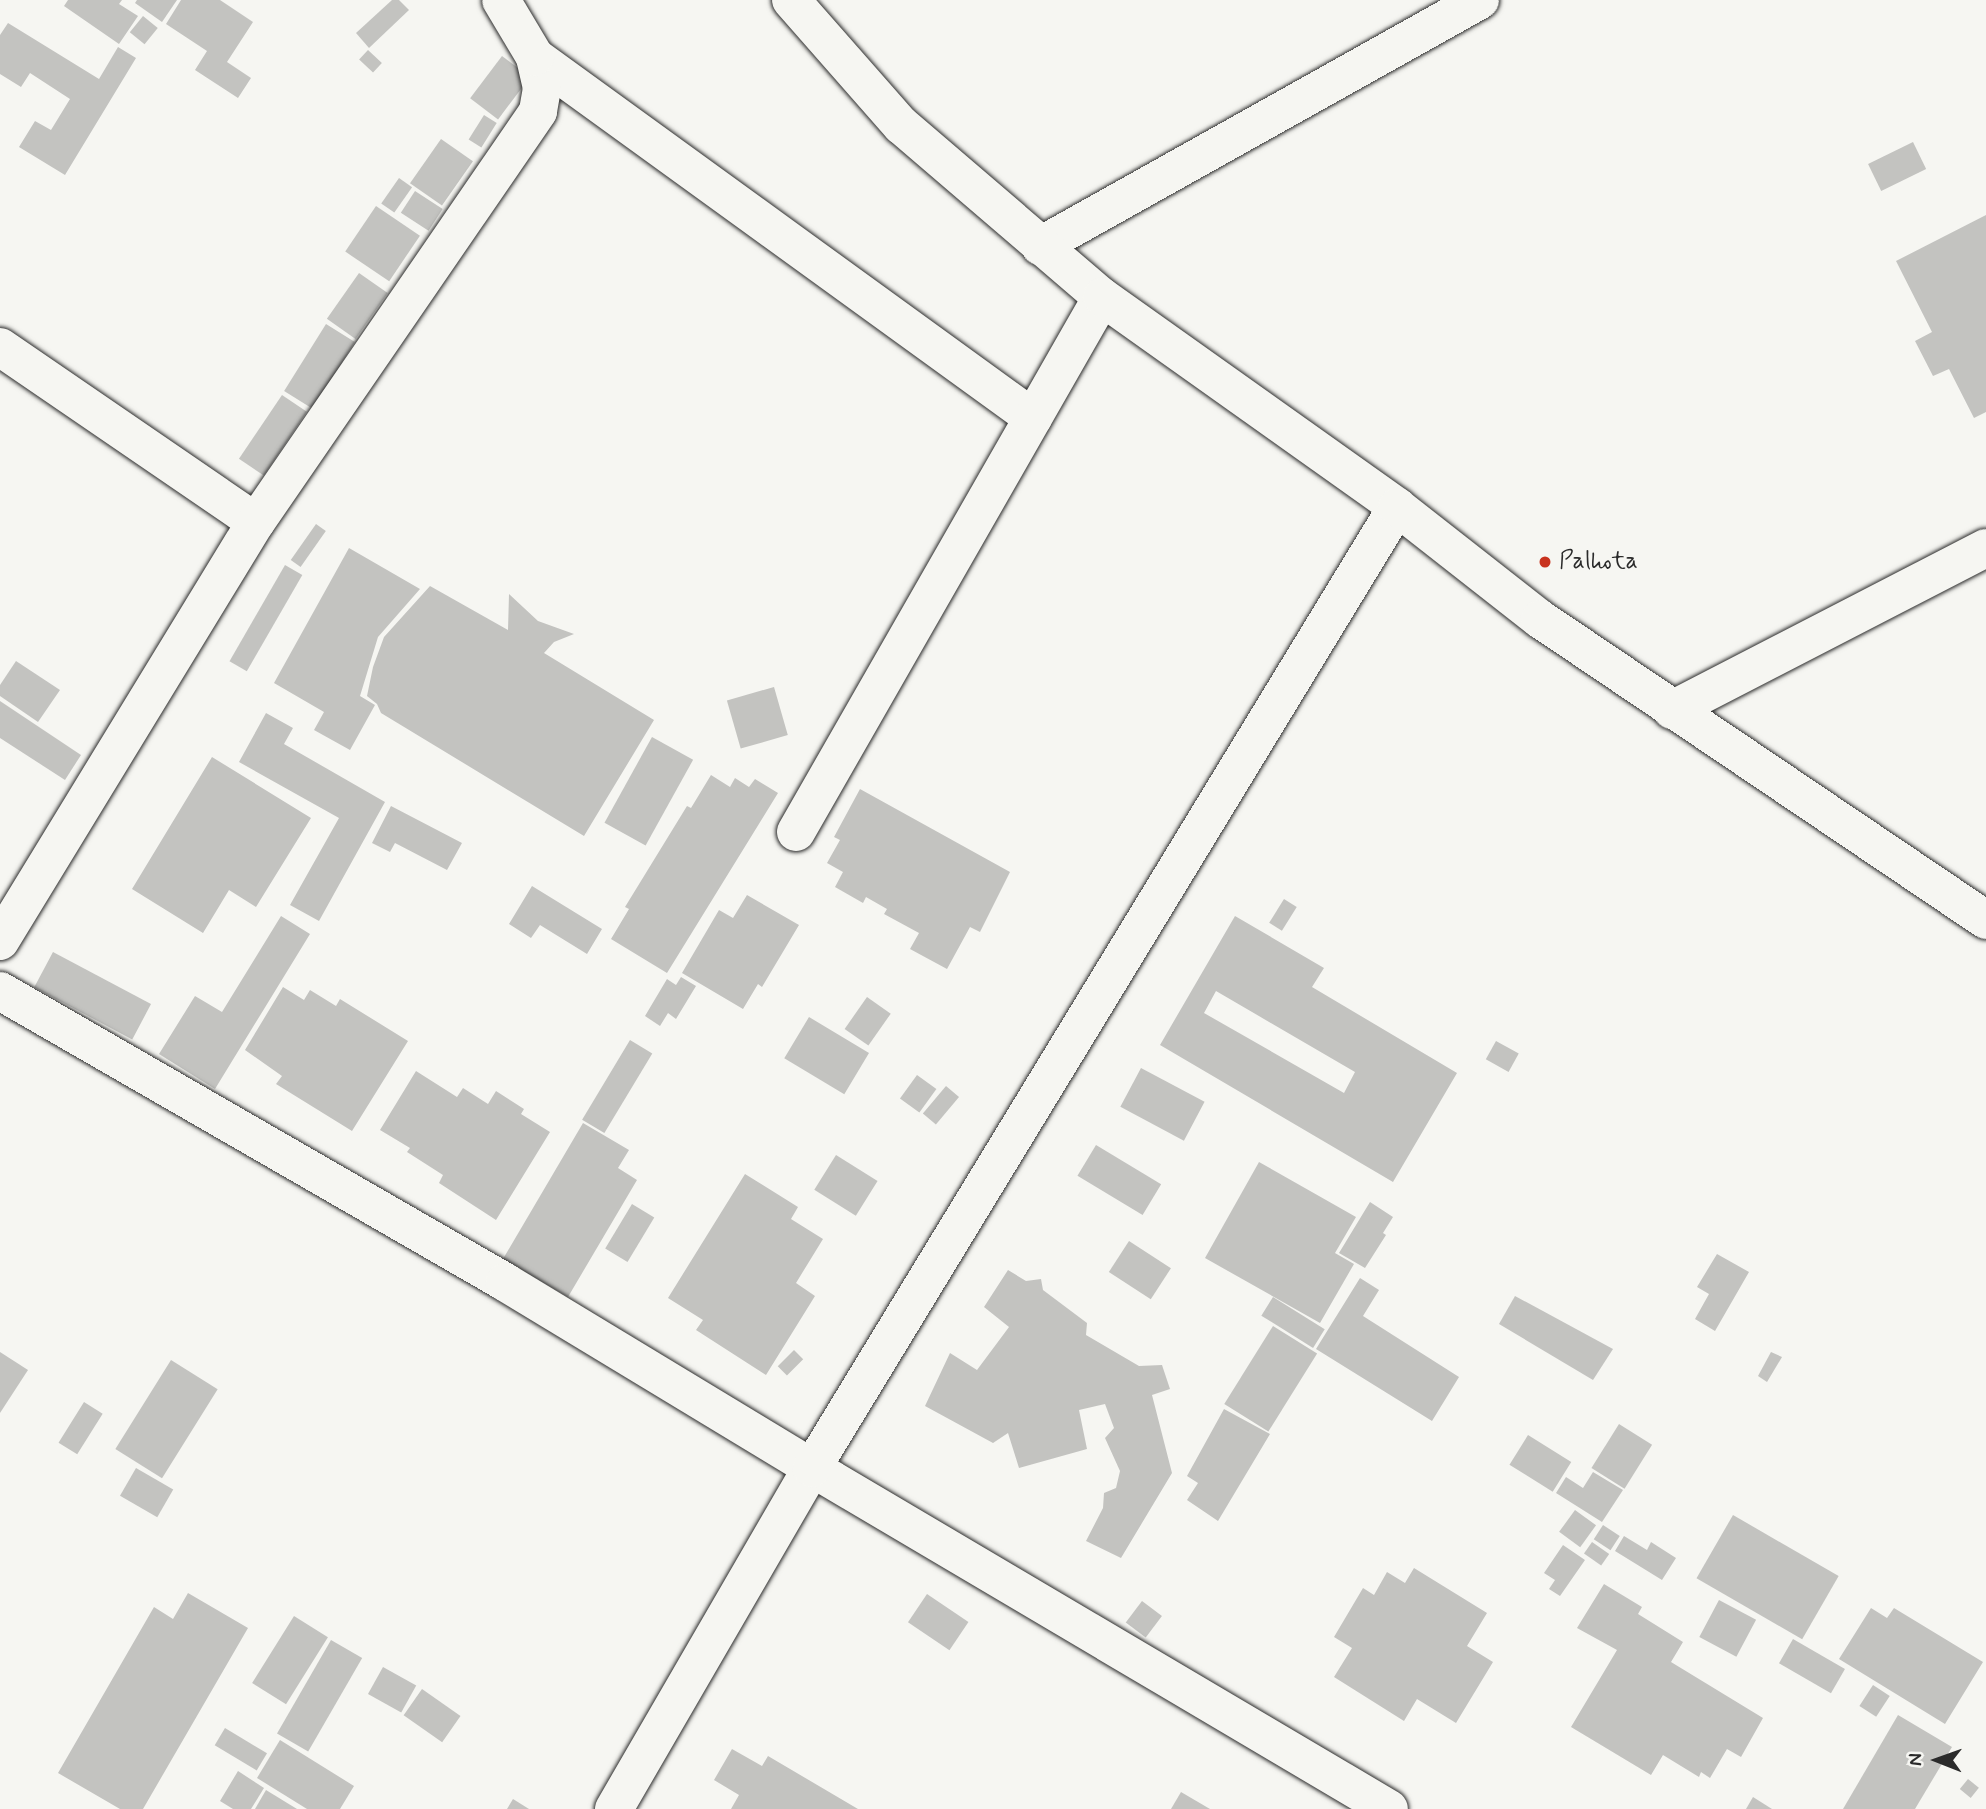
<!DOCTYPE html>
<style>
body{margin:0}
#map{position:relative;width:1986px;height:1809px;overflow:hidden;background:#f6f6f2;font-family:Mynerve,sans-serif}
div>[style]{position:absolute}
.building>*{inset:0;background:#c3c3c0;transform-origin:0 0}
.roads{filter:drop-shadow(0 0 2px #2b2b2b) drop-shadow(0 0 2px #2b2b2b)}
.minor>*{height:38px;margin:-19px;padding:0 19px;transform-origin:19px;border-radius:19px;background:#f6f6f2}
.major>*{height:38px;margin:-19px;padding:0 19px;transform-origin:19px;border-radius:19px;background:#f6f6f2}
.dots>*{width:19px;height:19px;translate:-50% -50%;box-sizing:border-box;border:4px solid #f6f6f2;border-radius:50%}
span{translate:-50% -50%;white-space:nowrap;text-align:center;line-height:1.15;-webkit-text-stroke:6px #f6f6f2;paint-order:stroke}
.poi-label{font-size:24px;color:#2b2b2b}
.left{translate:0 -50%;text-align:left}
.north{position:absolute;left:1902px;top:1725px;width:70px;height:70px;-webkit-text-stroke:5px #f6f6f2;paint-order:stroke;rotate:271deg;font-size:19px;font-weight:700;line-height:28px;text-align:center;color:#2b2b2b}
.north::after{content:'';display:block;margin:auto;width:24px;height:32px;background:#2b2b2b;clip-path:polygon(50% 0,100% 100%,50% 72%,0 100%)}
</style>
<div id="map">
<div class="building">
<i style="clip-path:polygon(68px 0,122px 0,119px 4px,138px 16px,119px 44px,64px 6px)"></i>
<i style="clip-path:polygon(137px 0,177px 0,162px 22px,135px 3px)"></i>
<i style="clip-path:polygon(181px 0,220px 0,253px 22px,227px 62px,251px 78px,238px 98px,195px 70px,207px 51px,166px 24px)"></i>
<i style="clip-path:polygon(392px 0,399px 0,409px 10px,369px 48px,356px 33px)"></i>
<i style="left:143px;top:16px;width:19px;height:21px;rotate:39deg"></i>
<i style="clip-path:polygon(8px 23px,99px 79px,118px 47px,136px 58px,65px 175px,19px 147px,35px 121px,51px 130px,70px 99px,30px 73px,21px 87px,0 74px,0 35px)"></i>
<i style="left:368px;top:50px;width:19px;height:13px;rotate:43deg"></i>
<i style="left:502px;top:56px;width:35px;height:53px;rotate:37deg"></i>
<i style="left:484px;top:115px;width:15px;height:29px;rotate:32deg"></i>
<i style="left:441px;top:139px;width:39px;height:54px;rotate:35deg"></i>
<i style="left:1913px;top:142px;width:30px;height:50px;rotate:64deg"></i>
<i style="left:399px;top:178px;width:16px;height:31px;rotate:35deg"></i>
<i style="left:415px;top:191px;width:33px;height:26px;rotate:33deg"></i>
<i style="left:376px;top:206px;width:53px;height:55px;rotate:34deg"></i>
<i style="clip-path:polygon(1986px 215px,1986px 412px,1974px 418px,1949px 369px,1933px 376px,1915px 341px,1932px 332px,1896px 261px)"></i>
<i style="left:359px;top:273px;width:35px;height:56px;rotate:35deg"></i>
<i style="left:326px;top:324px;width:34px;height:79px;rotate:32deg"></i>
<i style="left:282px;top:395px;width:30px;height:77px;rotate:34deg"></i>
<i style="left:316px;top:524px;width:12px;height:44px;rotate:35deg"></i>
<i style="clip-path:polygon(349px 548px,420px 589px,378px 637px,360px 696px,375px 705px,350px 750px,314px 730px,324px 712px,274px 683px)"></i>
<i style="left:285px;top:565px;width:20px;height:111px;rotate:30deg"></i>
<i style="clip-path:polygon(430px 586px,508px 630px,509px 594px,538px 621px,574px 634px,554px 642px,544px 653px,654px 720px,584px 836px,381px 713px,377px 704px,367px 696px,373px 667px,384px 637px)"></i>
<i style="clip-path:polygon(16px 661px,60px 690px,38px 722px,0 696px,0 685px)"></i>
<i style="left:774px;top:687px;width:50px;height:49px;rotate:74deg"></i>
<i style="clip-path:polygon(0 701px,81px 755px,65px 780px,0 738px)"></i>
<i style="clip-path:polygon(266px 713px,293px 728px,284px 744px,385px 802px,319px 921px,290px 905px,339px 818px,239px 762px)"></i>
<i style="left:652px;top:737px;width:47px;height:98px;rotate:29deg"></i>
<i style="clip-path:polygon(212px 757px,311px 818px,256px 907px,229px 890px,203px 933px,132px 889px)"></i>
<i style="clip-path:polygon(711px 775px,730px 787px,735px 778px,749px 787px,755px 779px,778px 793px,667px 973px,611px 939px,629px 909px,625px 907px,687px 806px,691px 808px)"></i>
<i style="clip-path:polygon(860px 789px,1010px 872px,980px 932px,970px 927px,947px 969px,910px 949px,919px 933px,884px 914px,887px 909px,866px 897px,863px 903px,835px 887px,843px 872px,827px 863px,840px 840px,834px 837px)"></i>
<i style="clip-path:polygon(391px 806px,462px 843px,447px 870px,395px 843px,390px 852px,372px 843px)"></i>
<i style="clip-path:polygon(532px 886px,602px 929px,587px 954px,540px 925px,531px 938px,509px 924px)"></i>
<i style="clip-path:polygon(747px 895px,799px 925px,762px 987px,758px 984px,743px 1009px,682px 973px,719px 910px,733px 918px)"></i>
<i style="left:1284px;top:899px;width:15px;height:28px;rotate:32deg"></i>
<i style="clip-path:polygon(281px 916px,310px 934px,215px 1089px,159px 1054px,195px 996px,222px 1012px)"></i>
<i style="clip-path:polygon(evenodd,1235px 916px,1324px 968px,1312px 987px,1457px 1073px,1393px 1182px,1160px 1045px,1235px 916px,1216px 991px,1355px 1072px,1344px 1093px,1204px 1013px,1216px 991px)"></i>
<i style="left:53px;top:952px;width:111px;height:40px;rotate:28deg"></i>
<i style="clip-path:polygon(681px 977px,696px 986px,676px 1019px,668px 1013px,660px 1026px,645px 1016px,667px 979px,676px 985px)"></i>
<i style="clip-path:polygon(283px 987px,304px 1000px,310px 990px,336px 1006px,340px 999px,408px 1041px,352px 1131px,276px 1084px,282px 1076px,245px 1050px)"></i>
<i style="left:867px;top:997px;width:29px;height:39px;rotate:35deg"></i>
<i style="left:809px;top:1017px;width:70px;height:48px;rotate:31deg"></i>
<i style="left:630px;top:1040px;width:26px;height:93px;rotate:31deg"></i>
<i style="left:1496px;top:1041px;width:26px;height:21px;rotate:29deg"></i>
<i style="left:1141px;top:1068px;width:72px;height:44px;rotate:28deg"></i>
<i style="clip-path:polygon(416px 1071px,457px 1097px,463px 1088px,488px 1104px,496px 1091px,524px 1109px,521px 1114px,550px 1132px,496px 1220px,439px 1183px,443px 1175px,407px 1152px,410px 1148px,380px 1130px)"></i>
<i style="left:917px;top:1075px;width:24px;height:29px;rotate:36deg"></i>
<i style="left:946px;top:1086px;width:17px;height:36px;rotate:40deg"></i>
<i style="clip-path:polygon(583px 1123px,629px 1150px,618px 1168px,637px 1180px,568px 1297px,503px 1259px)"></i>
<i style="left:1096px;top:1145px;width:76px;height:36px;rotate:31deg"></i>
<i style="left:836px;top:1155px;width:49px;height:41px;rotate:32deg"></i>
<i style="clip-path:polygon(1259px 1162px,1356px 1217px,1335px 1253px,1354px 1264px,1320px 1323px,1205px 1258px)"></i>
<i style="clip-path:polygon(745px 1174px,798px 1207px,791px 1219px,823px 1239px,796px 1283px,815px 1296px,766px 1375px,696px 1330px,703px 1320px,668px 1298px)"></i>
<i style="clip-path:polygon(1370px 1202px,1393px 1217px,1383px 1233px,1386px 1235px,1365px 1268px,1339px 1253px)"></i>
<i style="left:632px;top:1204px;width:26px;height:52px;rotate:31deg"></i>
<i style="left:1129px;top:1241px;width:50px;height:37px;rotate:33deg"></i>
<i style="clip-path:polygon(1717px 1254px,1749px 1272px,1715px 1331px,1695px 1319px,1709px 1294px,1697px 1287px)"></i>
<i style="clip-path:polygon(1008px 1270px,1026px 1281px,1041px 1279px,1043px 1290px,1087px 1323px,1086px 1335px,1139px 1366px,1162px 1365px,1170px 1389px,1152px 1395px,1172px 1473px,1121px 1558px,1086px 1541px,1103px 1508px,1104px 1493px,1116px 1488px,1120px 1471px,1105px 1438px,1114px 1428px,1105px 1404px,1079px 1410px,1087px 1449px,1019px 1468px,1008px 1433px,993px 1443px,925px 1406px,950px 1353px,977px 1370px,1009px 1327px,984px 1307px)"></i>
<i style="clip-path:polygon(1360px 1278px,1379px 1290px,1363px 1316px,1459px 1377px,1432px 1421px,1316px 1349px)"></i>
<i style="clip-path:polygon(1515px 1296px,1613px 1349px,1593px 1380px,1499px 1324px)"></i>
<i style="left:1273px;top:1297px;width:61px;height:22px;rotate:32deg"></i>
<i style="left:1273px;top:1326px;width:52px;height:92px;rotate:32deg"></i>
<i style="left:794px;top:1350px;width:13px;height:23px;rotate:45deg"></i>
<i style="clip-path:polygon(0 1352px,28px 1370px,0 1413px)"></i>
<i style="clip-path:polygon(1771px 1352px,1782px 1357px,1767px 1382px,1758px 1376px)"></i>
<i style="left:171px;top:1360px;width:55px;height:105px;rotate:32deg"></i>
<i style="left:84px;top:1402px;width:22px;height:48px;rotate:32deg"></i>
<i style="clip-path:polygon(1224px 1409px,1270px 1434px,1218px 1521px,1187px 1500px,1198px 1483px,1187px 1476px)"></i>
<i style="left:1619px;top:1424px;width:39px;height:52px;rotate:32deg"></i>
<i style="left:1528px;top:1435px;width:51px;height:35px;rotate:32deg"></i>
<i style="left:136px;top:1468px;width:43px;height:32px;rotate:30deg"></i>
<i style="clip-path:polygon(1593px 1472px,1623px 1490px,1602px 1522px,1556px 1493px,1566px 1477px,1583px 1488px)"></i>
<i style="left:1575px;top:1510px;width:26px;height:27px;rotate:36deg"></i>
<i style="left:1733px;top:1515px;width:122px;height:73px;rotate:30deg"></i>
<i style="left:1603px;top:1525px;width:20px;height:17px;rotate:33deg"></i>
<i style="clip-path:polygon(1624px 1536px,1647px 1550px,1651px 1542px,1676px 1558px,1662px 1580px,1615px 1551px)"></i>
<i style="left:1592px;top:1542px;width:21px;height:14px;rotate:35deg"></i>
<i style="clip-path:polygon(1563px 1545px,1585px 1560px,1560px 1596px,1549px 1589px,1555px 1580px,1544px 1573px)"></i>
<i style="clip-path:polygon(1414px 1568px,1487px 1613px,1467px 1646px,1493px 1662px,1456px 1723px,1417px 1699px,1404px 1721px,1334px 1677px,1352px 1648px,1334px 1637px,1363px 1588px,1374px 1595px,1387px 1572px,1405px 1583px)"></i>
<i style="clip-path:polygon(1604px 1584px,1642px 1607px,1638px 1614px,1683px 1642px,1671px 1662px,1763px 1718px,1741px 1757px,1727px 1749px,1710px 1778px,1701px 1772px,1699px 1777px,1663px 1755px,1651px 1775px,1571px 1727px,1617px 1650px,1577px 1628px)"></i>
<i style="clip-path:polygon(188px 1593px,248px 1628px,143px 1809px,120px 1809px,58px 1773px,154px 1607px,173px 1619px)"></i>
<i style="left:927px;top:1594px;width:50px;height:34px;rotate:34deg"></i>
<i style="left:1719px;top:1600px;width:42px;height:42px;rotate:28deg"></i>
<i style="left:1142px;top:1601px;width:25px;height:27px;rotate:37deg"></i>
<i style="clip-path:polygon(1871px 1608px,1887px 1618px,1894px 1608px,1983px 1662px,1945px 1724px,1839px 1659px)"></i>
<i style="left:294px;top:1616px;width:40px;height:79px;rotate:32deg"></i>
<i style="left:1793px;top:1639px;width:60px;height:28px;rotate:30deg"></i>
<i style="left:331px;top:1640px;width:36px;height:108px;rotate:30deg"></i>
<i style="left:383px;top:1667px;width:38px;height:31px;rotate:29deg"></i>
<i style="left:1873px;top:1685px;width:20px;height:25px;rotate:33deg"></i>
<i style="left:422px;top:1689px;width:47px;height:32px;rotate:35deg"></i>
<i style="clip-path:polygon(1898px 1715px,1952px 1747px,1915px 1809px,1843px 1809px)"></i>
<i style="left:225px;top:1728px;width:49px;height:20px;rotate:31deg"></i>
<i style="clip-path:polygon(280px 1740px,354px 1786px,340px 1809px,307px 1809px,257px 1778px)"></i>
<i style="clip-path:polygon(732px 1749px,762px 1766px,768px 1756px,858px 1809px,731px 1809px,739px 1795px,714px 1780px)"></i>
<i style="clip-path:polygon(238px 1771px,264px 1788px,251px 1809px,233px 1809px,220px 1801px)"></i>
<i style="left:1968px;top:1779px;width:14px;height:13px;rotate:39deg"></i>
<i style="clip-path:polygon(266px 1790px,297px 1809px,255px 1809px)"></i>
<i style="clip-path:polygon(1181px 1792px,1210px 1809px,1171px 1809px)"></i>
<i style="clip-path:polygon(1753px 1797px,1772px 1809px,1746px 1809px)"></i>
<i style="clip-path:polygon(513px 1799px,529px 1809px,507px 1809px)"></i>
</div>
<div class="roads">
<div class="minor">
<i style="left:535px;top:57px;width:615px;rotate:35.94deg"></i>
<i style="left:1040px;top:246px;width:504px;rotate:-29.21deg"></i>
<i style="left:0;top:347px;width:310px;rotate:34.4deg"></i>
<i style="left:1672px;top:710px;width:353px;rotate:-27.3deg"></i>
<i style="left:796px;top:832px;width:616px;rotate:-60.23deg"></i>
<i style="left:0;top:941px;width:491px;rotate:-58.6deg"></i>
<i style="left:256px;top:522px;width:498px;rotate:-55.5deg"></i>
<i style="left:538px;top:111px;width:23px;rotate:-80deg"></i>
<i style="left:542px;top:88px;width:32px;rotate:-103deg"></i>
<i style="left:535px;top:57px;width:66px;rotate:-120.8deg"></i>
<i style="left:0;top:991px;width:583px;rotate:29.95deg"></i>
<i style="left:505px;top:1282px;width:359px;rotate:31.2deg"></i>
<i style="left:812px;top:1468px;width:670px;rotate:30.58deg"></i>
<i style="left:614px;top:1809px;width:394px;rotate:-59.9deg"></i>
<i style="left:812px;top:1468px;width:1125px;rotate:-58.67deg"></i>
</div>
<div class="major">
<i style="left:791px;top:0;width:167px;rotate:48.7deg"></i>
<i style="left:901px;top:125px;width:265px;rotate:40.6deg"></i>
<i style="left:1102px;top:297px;width:362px;rotate:35.4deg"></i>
<i style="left:1397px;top:507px;width:182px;rotate:38.1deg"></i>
<i style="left:1540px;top:619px;width:538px;rotate:34.01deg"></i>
</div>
</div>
<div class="dots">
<i style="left:1545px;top:562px;background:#c8321e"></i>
</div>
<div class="poi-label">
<span class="left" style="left:1559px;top:562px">Palhota</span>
</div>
<div class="north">N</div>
</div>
